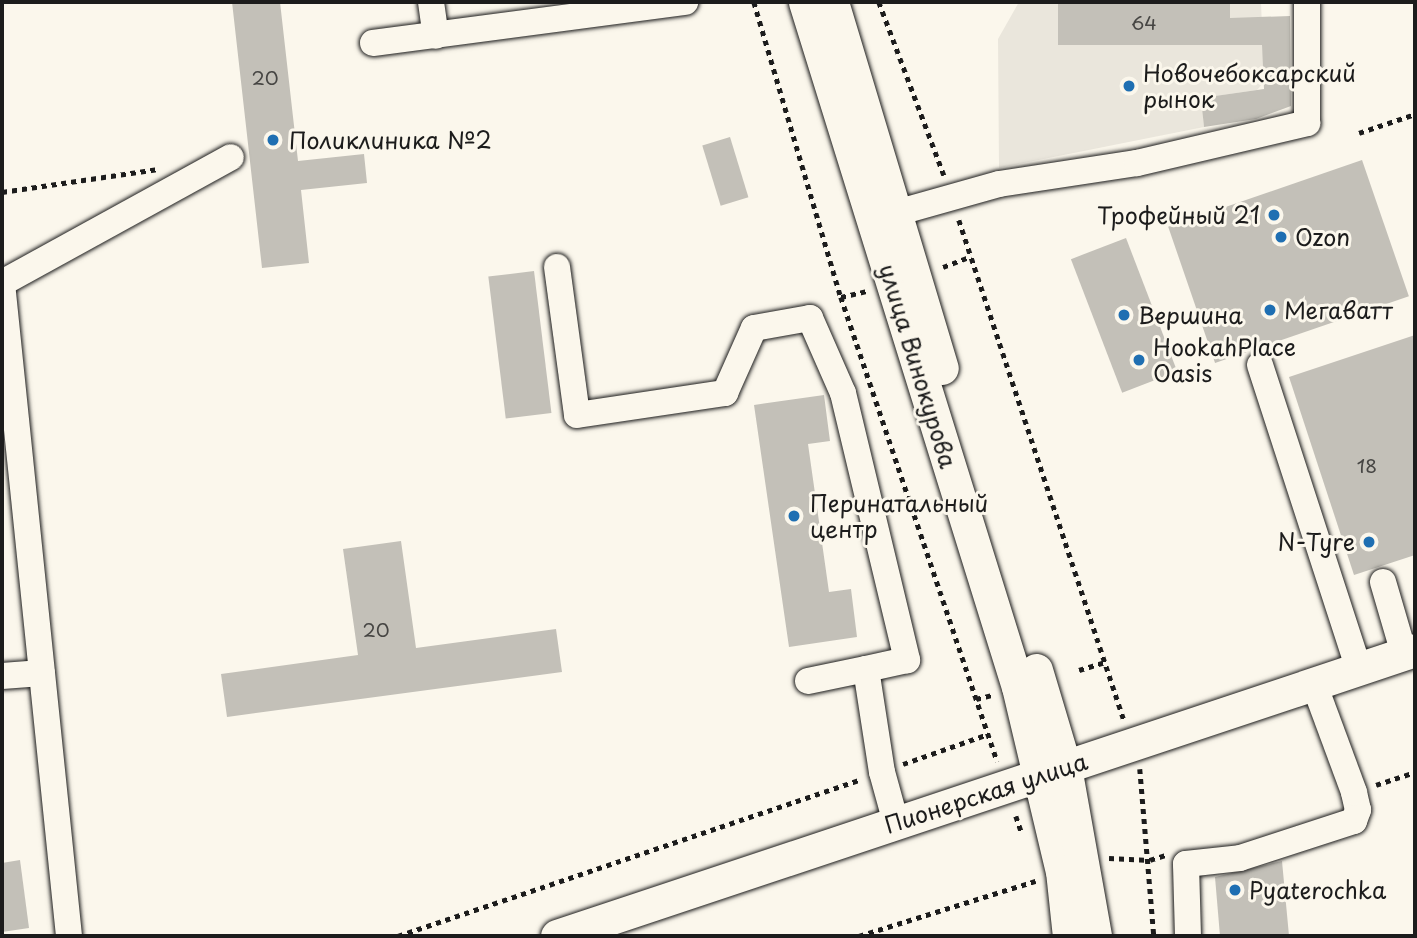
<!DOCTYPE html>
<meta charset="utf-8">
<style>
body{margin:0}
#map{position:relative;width:1417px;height:938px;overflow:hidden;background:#fbf7ec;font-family:"Playpen Sans",sans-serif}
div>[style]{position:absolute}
.built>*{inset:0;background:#eae6dc}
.building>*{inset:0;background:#c3c0b8;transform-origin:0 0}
.path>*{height:4.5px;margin-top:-2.25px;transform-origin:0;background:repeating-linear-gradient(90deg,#1c1c1c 0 5px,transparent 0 10px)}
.roads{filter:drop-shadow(0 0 2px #1c1c1c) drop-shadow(0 0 2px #1c1c1c)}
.minor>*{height:26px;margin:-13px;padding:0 13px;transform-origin:13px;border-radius:13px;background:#fbf7ec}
.major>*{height:33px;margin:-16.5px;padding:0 16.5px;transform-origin:16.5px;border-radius:16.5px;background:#fbf7ec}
.dots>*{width:19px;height:19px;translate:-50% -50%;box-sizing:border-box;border:4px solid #fbf7ec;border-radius:50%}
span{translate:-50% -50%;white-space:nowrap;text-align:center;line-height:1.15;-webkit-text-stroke:6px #fbf7ec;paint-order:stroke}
.number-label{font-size:19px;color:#464543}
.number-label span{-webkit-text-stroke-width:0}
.poi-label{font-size:23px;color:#1c1c1c}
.left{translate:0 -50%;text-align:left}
.right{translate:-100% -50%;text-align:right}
.street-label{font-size:23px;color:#1c1c1c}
.frame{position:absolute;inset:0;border:4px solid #1c1c1c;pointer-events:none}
</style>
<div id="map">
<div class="built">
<i style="clip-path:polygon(1019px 2px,1261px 2px,1264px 82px,1257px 90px,1202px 98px,1204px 127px,999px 168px,998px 39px)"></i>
</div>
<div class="building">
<i style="clip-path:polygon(232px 2px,280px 2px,298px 161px,364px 154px,367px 183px,301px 190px,309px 263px,262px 268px)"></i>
<i style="clip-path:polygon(1058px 2px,1230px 2px,1230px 18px,1290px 16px,1291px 106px,1256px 119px,1204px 127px,1201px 98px,1264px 89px,1262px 45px,1058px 45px)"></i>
<i style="left:730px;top:137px;width:63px;height:29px;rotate:73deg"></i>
<i style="left:1362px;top:160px;width:144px;height:205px;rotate:71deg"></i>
<i style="left:1126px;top:238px;width:143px;height:59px;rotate:69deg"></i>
<i style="left:534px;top:271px;width:143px;height:46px;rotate:83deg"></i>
<i style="clip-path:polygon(1415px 335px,1415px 555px,1354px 575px,1289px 377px)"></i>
<i style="clip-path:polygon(824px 395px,830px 441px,808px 444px,829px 592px,851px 589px,857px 637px,789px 647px,754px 405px)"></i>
<i style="clip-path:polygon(401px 541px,416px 648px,556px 629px,562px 672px,227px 717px,221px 674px,358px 655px,343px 549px)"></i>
<i style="clip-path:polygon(20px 860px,29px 928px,2px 932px,2px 863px)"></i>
<i style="clip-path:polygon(1282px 861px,1289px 936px,1220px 936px,1215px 877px)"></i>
</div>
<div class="path">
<i style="left:754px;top:2px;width:308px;rotate:73.6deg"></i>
<i style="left:841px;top:297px;width:490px;rotate:71.4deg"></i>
<i style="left:879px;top:2px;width:185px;rotate:69.4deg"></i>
<i style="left:1359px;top:133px;width:59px;rotate:-18.7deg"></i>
<i style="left:2px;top:192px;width:158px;rotate:-8.4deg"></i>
<i style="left:959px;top:220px;width:527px;rotate:71.74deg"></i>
<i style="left:943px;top:267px;width:30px;rotate:-21deg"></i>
<i style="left:841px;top:297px;width:26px;rotate:-13deg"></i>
<i style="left:1079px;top:670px;width:27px;rotate:-17deg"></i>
<i style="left:976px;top:699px;width:16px;rotate:-14deg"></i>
<i style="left:903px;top:764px;width:90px;rotate:-19.4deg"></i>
<i style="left:1140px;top:769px;width:168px;rotate:85.2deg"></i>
<i style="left:1376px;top:785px;width:41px;rotate:-18.4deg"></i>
<i style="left:1016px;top:816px;width:18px;rotate:71deg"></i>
<i style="left:1109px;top:858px;width:41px;rotate:2.8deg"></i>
<i style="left:1150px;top:860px;width:16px;rotate:-18deg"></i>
<i style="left:398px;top:936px;width:487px;rotate:-18.7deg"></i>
<i style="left:859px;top:936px;width:185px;rotate:-17.3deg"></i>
</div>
<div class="roads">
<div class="minor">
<i style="left:431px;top:2px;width:34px;rotate:82deg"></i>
<i style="left:373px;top:43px;width:315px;rotate:-7.5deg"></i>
<i style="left:896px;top:213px;width:107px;rotate:-15.7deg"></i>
<i style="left:999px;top:184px;width:140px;rotate:-8.7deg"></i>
<i style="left:1137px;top:163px;width:175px;rotate:-13.2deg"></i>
<i style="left:1307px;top:123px;width:121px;rotate:-90deg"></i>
<i style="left:557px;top:267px;width:149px;rotate:82.3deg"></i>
<i style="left:577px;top:415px;width:150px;rotate:-8.5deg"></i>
<i style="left:725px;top:393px;width:71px;rotate:-66deg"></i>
<i style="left:754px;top:328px;width:57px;rotate:-10.1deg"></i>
<i style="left:810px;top:318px;width:82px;rotate:66.3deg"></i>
<i style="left:843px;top:393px;width:275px;rotate:76.5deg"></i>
<i style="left:907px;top:660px;width:42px;rotate:167.6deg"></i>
<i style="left:866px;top:669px;width:104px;rotate:81.2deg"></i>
<i style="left:882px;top:772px;width:53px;rotate:74.6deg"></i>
<i style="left:1260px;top:365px;width:320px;rotate:72deg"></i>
<i style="left:1383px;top:582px;width:75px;rotate:73.7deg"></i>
<i style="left:2px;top:676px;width:40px;rotate:-4.3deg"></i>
<i style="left:808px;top:681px;width:59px;rotate:-11.7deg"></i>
<i style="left:69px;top:936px;width:656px;rotate:-95.86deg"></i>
<i style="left:2px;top:283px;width:261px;rotate:-28.8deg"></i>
<i style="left:1188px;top:936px;width:72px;rotate:-91.6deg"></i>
<i style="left:1186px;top:864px;width:54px;rotate:-6.3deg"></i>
<i style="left:1240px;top:858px;width:120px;rotate:-18deg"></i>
<i style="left:1354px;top:821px;width:12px;rotate:-70deg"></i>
<i style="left:1358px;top:810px;width:18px;rotate:-103deg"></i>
<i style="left:1354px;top:792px;width:115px;rotate:-110.3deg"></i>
</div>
<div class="major">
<i style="left:805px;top:2px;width:717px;rotate:72.73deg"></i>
<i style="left:1018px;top:687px;width:189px;rotate:76.6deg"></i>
<i style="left:1062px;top:871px;width:65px;rotate:83.9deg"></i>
<i style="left:832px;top:2px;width:382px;rotate:73.3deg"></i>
<i style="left:1036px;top:670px;width:101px;rotate:73.4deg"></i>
<i style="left:1065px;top:767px;width:172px;rotate:79.9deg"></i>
<i style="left:557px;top:936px;width:904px;rotate:-18.43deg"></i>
</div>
</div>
<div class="dots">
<i style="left:1129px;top:86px;background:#1f6fb2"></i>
<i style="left:273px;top:140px;background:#1f6fb2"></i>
<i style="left:1274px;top:215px;background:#1f6fb2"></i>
<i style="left:1281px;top:237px;background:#1f6fb2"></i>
<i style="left:1270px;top:310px;background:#1f6fb2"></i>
<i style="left:1124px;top:315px;background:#1f6fb2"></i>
<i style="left:1139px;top:360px;background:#1f6fb2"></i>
<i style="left:794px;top:516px;background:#1f6fb2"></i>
<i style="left:1369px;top:542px;background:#1f6fb2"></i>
<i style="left:1235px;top:890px;background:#1f6fb2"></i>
</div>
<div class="number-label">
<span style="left:1144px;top:23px">64</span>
<span style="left:265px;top:78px">20</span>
<span style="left:1367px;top:466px">18</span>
<span style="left:376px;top:630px">20</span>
</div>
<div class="poi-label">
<span class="left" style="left:1143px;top:86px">Новочебоксарский<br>рынок</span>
<span class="left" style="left:289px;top:140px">Поликлиника №2</span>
<span class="right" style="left:1260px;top:215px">Трофейный 21</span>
<span class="left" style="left:1295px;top:237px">Ozon</span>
<span class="left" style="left:1284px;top:310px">Мегаватт</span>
<span class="left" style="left:1138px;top:315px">Вершина</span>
<span class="left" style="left:1153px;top:360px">HookahPlace<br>Oasis</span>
<span class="left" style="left:810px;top:516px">Перинатальный<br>центр</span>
<span class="right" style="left:1355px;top:542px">N-Tyre</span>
<span class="left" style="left:1249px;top:890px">Pyaterochka</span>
</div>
<div class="street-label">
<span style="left:918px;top:366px;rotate:73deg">улица Винокурова</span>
<span style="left:986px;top:793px;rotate:-18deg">Пионерская улица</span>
</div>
<div class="frame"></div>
</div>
